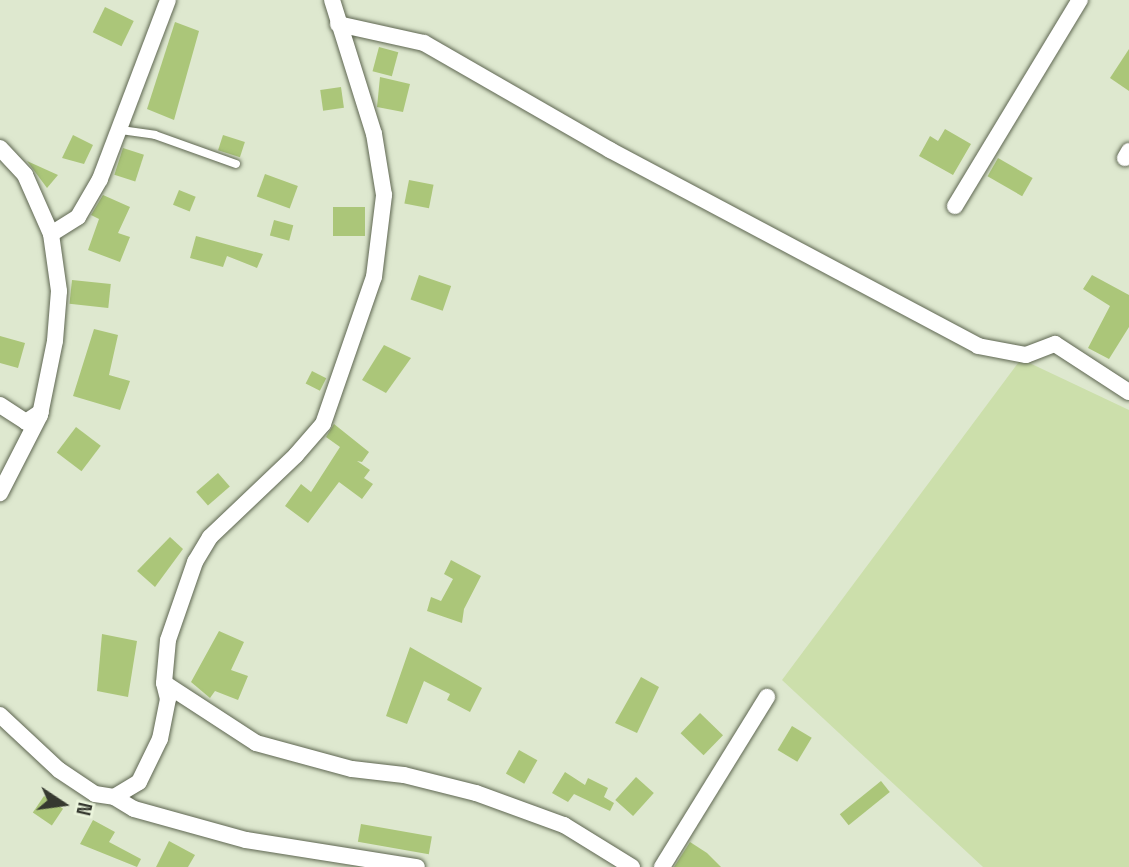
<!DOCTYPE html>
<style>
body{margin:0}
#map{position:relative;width:1129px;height:867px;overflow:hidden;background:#dee8cf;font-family:"Space Grotesk",sans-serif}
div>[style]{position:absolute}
.green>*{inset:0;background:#ccdfab}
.building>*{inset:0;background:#abc679;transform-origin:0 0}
.roads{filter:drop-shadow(0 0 2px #5e6651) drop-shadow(0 0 2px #5e6651)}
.service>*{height:8px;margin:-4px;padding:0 4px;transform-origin:4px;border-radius:4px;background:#fff}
.minor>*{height:16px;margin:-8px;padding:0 8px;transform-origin:8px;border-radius:8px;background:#fff}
span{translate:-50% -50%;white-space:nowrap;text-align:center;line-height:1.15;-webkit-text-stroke:5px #ebf5dc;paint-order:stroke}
.north{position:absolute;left:28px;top:769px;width:70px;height:70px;-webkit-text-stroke:5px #ebf5dc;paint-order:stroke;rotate:103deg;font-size:19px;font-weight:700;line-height:28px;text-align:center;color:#363930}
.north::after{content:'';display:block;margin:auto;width:24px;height:32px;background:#363930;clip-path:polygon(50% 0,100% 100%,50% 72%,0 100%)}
</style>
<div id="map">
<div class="green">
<i style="clip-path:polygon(1021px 359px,1129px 410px,1129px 867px,983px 867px,782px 680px)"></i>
</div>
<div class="building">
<i style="left:105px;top:7px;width:32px;height:28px;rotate:26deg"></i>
<i style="clip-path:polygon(175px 22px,199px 31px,174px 120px,147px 109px)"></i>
<i style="left:379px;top:47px;width:20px;height:25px;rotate:15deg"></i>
<i style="clip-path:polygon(1129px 49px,1129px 91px,1110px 78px)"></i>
<i style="clip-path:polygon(380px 77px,410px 84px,403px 112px,377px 107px)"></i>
<i style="left:341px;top:87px;width:21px;height:21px;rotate:82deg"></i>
<i style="clip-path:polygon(945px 129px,971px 144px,953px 175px,919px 156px,930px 136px,938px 141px)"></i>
<i style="clip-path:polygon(73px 135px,93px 145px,84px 164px,62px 158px)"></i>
<i style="left:223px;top:135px;width:23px;height:16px;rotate:18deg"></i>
<i style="left:123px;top:148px;width:22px;height:28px;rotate:18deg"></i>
<i style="left:998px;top:158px;width:40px;height:21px;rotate:30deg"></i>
<i style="clip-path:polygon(27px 161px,58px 175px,47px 188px)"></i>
<i style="left:265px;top:174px;width:35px;height:24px;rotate:20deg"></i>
<i style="left:409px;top:180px;width:25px;height:24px;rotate:11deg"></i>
<i style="left:179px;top:190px;width:18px;height:16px;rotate:22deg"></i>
<i style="clip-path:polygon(103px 195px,130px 207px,118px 233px,130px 237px,120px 262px,88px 250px,99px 219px,91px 215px)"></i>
<i style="left:333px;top:207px;width:32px;height:29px"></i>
<i style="left:274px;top:220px;width:20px;height:16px;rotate:15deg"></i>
<i style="clip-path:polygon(196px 236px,229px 245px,263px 254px,257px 268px,227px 256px,223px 267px,190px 258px)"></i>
<i style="left:419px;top:275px;width:34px;height:26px;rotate:19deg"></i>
<i style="clip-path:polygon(1092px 275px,1129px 295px,1129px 327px,1109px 359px,1088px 348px,1110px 306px,1083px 289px)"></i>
<i style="left:72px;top:280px;width:39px;height:24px;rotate:6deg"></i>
<i style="clip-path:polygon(94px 329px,118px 335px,109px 375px,130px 381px,120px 410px,73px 396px)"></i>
<i style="clip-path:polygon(0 336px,25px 343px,18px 368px,0 363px)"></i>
<i style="clip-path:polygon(384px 345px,411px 358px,386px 393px,362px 380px)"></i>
<i style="left:312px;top:371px;width:16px;height:14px;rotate:27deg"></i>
<i style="clip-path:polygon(334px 424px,369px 452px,362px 462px,357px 461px,370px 470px,364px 478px,373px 484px,362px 499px,339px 482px,308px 523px,285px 506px,301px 484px,311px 492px,340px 447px,326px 437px)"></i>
<i style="left:76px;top:427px;width:31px;height:32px;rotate:37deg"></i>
<i style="left:218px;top:473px;width:18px;height:29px;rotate:49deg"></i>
<i style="clip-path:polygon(170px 537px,183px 549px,155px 587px,137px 571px)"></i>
<i style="clip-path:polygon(451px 560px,481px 576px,464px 609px,462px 623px,427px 611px,431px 597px,441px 601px,453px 579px,444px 574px)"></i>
<i style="clip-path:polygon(219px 631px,244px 642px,231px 670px,248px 676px,238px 700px,215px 691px,210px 698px,191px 682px)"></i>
<i style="clip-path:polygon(102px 634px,137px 641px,128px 697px,97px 691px)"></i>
<i style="clip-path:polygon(410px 647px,482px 688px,470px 712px,447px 700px,450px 694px,424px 681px,407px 724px,386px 716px)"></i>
<i style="clip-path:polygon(641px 677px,659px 687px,637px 733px,615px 723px)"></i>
<i style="left:700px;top:713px;width:32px;height:28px;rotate:44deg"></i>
<i style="left:792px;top:726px;width:23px;height:28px;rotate:31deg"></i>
<i style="left:519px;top:750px;width:21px;height:27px;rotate:29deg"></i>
<i style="clip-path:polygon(565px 772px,585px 785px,588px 778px,608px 788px,604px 797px,614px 803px,610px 811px,574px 794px,568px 802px,552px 793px)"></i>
<i style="left:636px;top:777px;width:24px;height:31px;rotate:42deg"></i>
<i style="left:881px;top:781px;width:14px;height:53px;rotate:51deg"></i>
<i style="left:44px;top:796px;width:23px;height:20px;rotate:34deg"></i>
<i style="clip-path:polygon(93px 820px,115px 832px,109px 842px,141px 859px,137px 867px,80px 844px)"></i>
<i style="left:361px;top:824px;width:72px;height:18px;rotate:10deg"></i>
<i style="clip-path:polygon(169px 841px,195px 855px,188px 867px,156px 867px)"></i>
<i style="clip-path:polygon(690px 842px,707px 853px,721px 867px,674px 867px)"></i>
</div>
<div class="roads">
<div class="service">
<i style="left:121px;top:130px;width:34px;rotate:8deg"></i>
<i style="left:155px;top:135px;width:86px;rotate:19.7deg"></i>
</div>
<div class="minor">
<i style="left:338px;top:24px;width:88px;rotate:12.5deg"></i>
<i style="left:424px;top:43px;width:215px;rotate:29.9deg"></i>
<i style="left:610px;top:150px;width:417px;rotate:28deg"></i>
<i style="left:978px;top:346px;width:49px;rotate:10.6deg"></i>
<i style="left:1026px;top:355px;width:31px;rotate:-21deg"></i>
<i style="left:1055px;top:344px;width:88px;rotate:33deg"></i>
<i style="left:0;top:148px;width:37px;rotate:47deg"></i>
<i style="left:25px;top:175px;width:64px;rotate:66.2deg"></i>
<i style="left:51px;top:234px;width:58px;rotate:82deg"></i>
<i style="left:59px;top:291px;width:50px;rotate:94.6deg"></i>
<i style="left:55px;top:341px;width:76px;rotate:101.5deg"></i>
<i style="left:40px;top:415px;width:88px;rotate:117.1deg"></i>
<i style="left:1125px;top:158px;width:8px;rotate:-60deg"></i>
<i style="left:955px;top:206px;width:241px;rotate:-58.8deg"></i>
<i style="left:51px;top:234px;width:32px;rotate:-32deg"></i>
<i style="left:78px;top:217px;width:44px;rotate:-59.9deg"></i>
<i style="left:100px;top:179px;width:191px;rotate:-69.2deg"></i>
<i style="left:0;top:405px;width:31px;rotate:33deg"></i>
<i style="left:26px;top:422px;width:18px;rotate:-34deg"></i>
<i style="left:164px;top:683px;width:110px;rotate:33.1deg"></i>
<i style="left:256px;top:743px;width:99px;rotate:15.2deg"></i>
<i style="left:352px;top:769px;width:52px;rotate:6.6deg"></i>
<i style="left:404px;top:775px;width:74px;rotate:14deg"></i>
<i style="left:476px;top:793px;width:94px;rotate:20deg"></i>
<i style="left:564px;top:825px;width:80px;rotate:31.7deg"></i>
<i style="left:0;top:715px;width:81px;rotate:43deg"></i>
<i style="left:59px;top:770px;width:43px;rotate:33.7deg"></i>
<i style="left:95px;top:794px;width:19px;rotate:9deg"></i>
<i style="left:114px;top:797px;width:29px;rotate:-31deg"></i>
<i style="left:139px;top:782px;width:48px;rotate:-64deg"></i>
<i style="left:160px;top:739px;width:41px;rotate:-78.7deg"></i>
<i style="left:168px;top:699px;width:16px;rotate:-104deg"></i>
<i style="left:164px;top:683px;width:43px;rotate:-84.7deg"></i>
<i style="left:168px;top:640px;width:83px;rotate:-70.9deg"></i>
<i style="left:195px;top:562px;width:29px;rotate:-59deg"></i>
<i style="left:210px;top:537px;width:119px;rotate:-43.6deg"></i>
<i style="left:296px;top:455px;width:41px;rotate:-48.9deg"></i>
<i style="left:323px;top:424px;width:156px;rotate:-70.9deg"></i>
<i style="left:374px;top:277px;width:83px;rotate:-83deg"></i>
<i style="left:384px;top:195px;width:62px;rotate:-99.3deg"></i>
<i style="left:374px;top:134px;width:140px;rotate:-107.4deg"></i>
<i style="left:114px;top:797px;width:23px;rotate:31deg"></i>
<i style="left:134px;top:809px;width:116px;rotate:15.5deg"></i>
<i style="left:246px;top:840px;width:173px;rotate:9deg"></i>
<i style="left:662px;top:867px;width:200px;rotate:-58.3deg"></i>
</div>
</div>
<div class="north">N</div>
</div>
